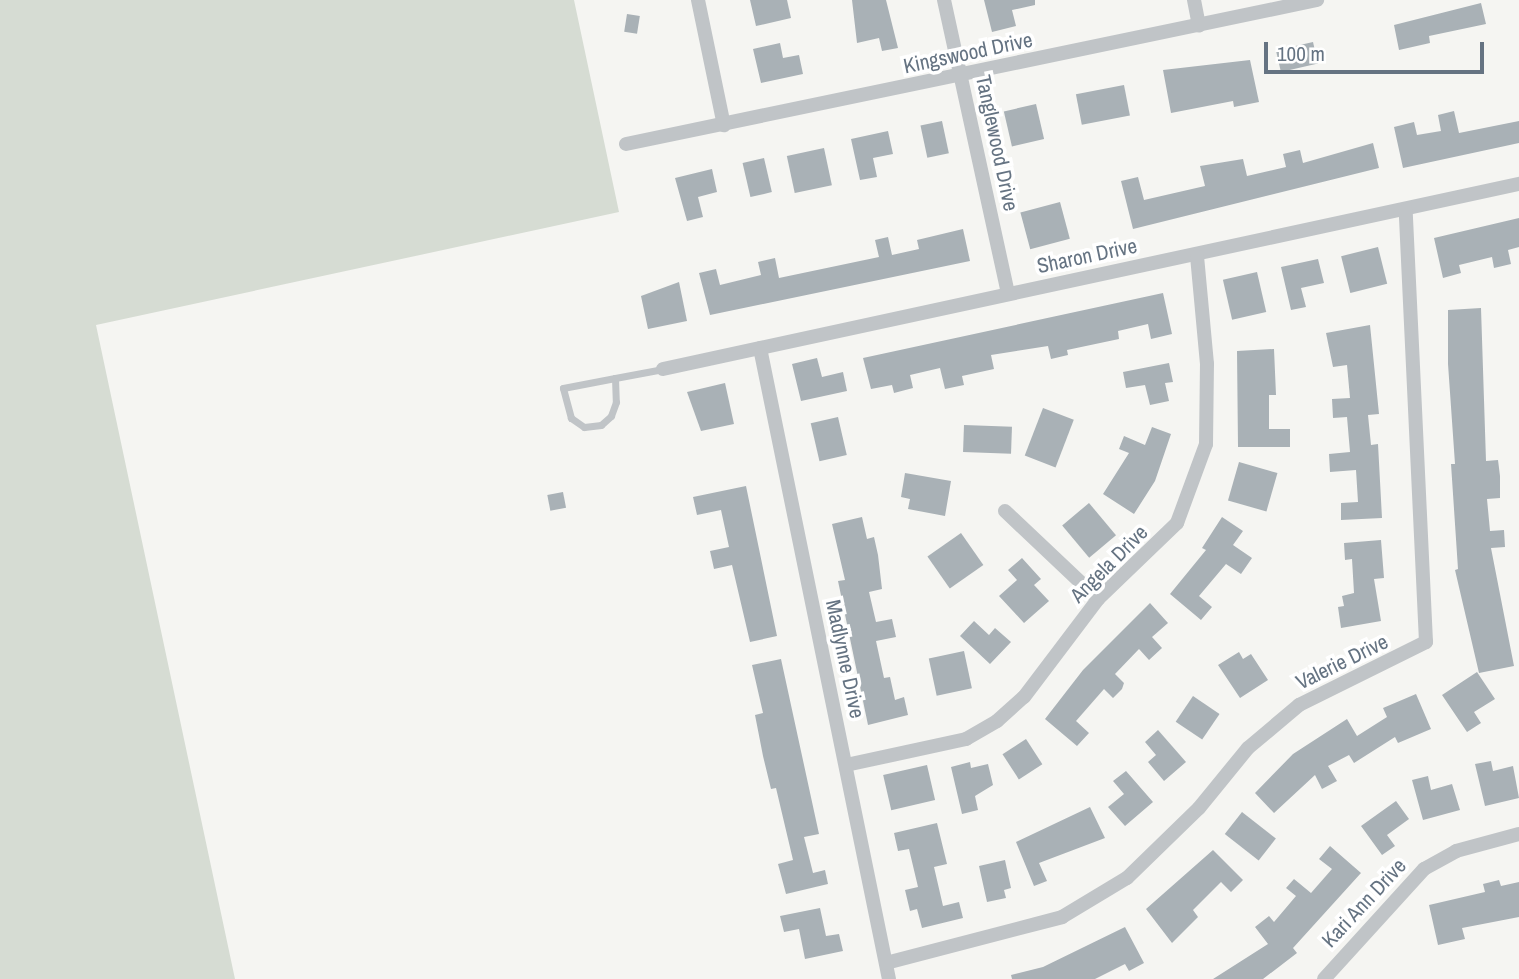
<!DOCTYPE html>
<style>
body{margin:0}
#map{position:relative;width:1519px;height:979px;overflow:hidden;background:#f5f5f2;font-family:"Archivo Narrow",sans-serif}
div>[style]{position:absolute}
.green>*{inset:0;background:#d6dcd3}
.building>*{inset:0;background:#a9b1b6;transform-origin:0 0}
.lane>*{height:7px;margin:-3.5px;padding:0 3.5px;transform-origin:3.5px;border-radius:3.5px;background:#c0c4c7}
.street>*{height:14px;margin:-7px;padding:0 7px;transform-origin:7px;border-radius:7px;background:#c0c4c7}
span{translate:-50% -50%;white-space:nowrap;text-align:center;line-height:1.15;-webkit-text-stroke:7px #fff;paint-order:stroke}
.street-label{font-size:21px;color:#657382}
.scale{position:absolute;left:1264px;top:42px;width:220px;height:32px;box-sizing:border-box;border:4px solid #657382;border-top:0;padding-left:9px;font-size:21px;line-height:24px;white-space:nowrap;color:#657382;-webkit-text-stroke:5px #fff;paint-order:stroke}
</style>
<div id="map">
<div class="green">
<i style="clip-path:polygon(0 0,574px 0,619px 212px,96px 325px,235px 979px,0 979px)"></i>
</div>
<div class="building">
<i style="clip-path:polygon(750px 0,787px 0,791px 18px,756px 26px)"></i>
<i style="clip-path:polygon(852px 0,886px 0,898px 48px,882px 51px,879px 38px,857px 43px)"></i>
<i style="clip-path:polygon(984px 0,1035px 0,1035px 5px,1012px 10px,1016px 26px,992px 32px)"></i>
<i style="clip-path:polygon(1481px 3px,1486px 24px,1429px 36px,1430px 43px,1399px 50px,1394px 25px)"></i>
<i style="left:627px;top:14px;width:13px;height:18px;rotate:9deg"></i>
<i style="left:1313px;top:42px;width:22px;height:38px;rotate:77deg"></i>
<i style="clip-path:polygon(780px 43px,783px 58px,799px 55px,803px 74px,761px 83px,753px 49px)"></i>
<i style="clip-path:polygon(1250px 60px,1259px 102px,1234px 107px,1233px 101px,1171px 113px,1163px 70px)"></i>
<i style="left:1124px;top:85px;width:31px;height:49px;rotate:79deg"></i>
<i style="left:1036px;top:104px;width:36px;height:33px;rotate:77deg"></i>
<i style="clip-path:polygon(1454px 111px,1459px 133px,1519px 121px,1519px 143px,1403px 168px,1394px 127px,1414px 122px,1417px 135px,1441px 131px,1438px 115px)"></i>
<i style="left:942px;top:121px;width:33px;height:22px;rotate:78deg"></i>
<i style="clip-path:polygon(888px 131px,893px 154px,873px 158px,877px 177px,860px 180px,851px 139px)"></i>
<i style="clip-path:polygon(1373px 143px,1379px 168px,1133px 229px,1121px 181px,1138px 177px,1144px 200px,1205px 186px,1200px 166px,1243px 159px,1247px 176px,1286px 167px,1283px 154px,1300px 150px,1303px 163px)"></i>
<i style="left:824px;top:148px;width:38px;height:38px;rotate:78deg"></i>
<i style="left:764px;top:158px;width:35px;height:22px;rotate:77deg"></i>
<i style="clip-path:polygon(712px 169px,717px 192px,698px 197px,703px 217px,687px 221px,675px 178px)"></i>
<i style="left:1060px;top:202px;width:38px;height:41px;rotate:75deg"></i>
<i style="clip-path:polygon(1519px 218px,1519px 247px,1508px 250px,1511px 264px,1494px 268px,1492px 257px,1459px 265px,1461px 273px,1443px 278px,1434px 238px)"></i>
<i style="clip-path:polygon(963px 229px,970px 261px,710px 315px,699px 273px,716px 269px,720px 285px,761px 275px,758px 262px,775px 258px,779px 278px,879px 257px,875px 240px,888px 237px,892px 255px,919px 249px,917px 240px)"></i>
<i style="left:1378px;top:247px;width:38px;height:38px;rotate:76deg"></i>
<i style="clip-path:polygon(1318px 259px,1324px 283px,1301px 288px,1306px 307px,1291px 310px,1281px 267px)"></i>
<i style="left:1257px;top:272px;width:41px;height:35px;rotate:77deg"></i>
<i style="clip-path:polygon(679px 282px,687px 321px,648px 329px,641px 296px)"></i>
<i style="clip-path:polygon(1163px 293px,1172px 334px,1151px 339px,1148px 324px,1118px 331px,1119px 339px,1067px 350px,1068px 355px,1051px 359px,1048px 346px,991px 355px,994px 369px,962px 376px,964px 385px,945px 389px,940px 368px,910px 375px,913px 388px,894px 393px,892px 385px,871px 389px,863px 358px)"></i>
<i style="clip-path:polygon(1481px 308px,1486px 461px,1498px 460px,1500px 476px,1500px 498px,1487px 499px,1490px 531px,1504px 530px,1505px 547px,1491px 548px,1514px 666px,1479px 673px,1455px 570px,1458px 569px,1451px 464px,1455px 464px,1448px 364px,1448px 310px)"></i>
<i style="clip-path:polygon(1370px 325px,1379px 414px,1368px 415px,1371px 445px,1378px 444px,1382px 518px,1341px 520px,1341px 503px,1358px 502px,1356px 470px,1330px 472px,1329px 454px,1350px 452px,1347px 417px,1333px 418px,1332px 399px,1350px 398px,1347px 365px,1333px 367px,1326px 333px)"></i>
<i style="clip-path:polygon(1274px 349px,1276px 395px,1269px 395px,1269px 429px,1290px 429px,1290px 447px,1238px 447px,1237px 351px)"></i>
<i style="clip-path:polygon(817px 358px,822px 377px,843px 372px,847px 391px,801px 401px,792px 364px)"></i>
<i style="clip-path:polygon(1169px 363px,1173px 382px,1165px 383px,1169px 401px,1150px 405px,1145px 385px,1126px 388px,1123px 372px)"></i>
<i style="clip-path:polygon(725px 383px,734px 424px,701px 431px,687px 392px)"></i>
<i style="left:1043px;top:408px;width:33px;height:51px;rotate:21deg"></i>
<i style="left:838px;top:417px;width:39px;height:28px;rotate:77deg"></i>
<i style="left:964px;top:425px;width:48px;height:27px;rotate:2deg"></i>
<i style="clip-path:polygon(1152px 427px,1171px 434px,1155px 481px,1134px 514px,1103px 494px,1129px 453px,1119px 449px,1124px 436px,1145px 445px)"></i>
<i style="left:1239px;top:462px;width:40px;height:40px;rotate:16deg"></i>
<i style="clip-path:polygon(905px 473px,951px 481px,945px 516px,908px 509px,910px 499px,901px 497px)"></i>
<i style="clip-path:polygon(746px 486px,777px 636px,750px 642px,732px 565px,714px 569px,710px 551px,729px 547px,721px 510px,697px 515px,693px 497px)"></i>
<i style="left:563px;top:492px;width:16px;height:16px;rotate:79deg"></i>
<i style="left:1089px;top:503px;width:42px;height:35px;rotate:50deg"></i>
<i style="clip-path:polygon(862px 517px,867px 539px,874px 537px,878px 555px,882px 589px,869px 592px,876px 622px,892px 619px,896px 637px,876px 641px,884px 678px,890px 677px,895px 700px,904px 697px,908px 715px,868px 725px,838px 581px,845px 580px,832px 524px)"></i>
<i style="clip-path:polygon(1222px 517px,1243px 531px,1233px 545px,1252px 558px,1241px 574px,1226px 564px,1199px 596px,1212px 607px,1201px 620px,1170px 594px,1206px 550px,1202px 548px)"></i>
<i style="left:961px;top:533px;width:39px;height:41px;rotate:55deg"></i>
<i style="clip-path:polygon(1381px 540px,1384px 578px,1374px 579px,1381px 621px,1341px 628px,1338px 607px,1344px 606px,1342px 596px,1354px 593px,1352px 559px,1345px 560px,1344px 543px)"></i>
<i style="clip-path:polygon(1022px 558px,1041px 579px,1034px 585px,1049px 601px,1024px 623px,999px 596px,1017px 580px,1008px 570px)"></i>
<i style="clip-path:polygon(1150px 603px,1168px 623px,1152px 637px,1162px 648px,1149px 660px,1139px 649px,1115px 674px,1124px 683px,1122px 689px,1113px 698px,1104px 689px,1076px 721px,1089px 733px,1077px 746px,1045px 719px,1083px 670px)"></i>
<i style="clip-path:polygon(974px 621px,989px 635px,995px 628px,1011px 642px,990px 664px,960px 636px)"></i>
<i style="left:964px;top:651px;width:38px;height:36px;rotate:78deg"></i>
<i style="clip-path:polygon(1239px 652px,1243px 659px,1251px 654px,1268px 680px,1240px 698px,1218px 665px)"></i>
<i style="clip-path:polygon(781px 659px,819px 834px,804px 837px,813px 873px,825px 870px,828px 884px,786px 894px,778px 864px,793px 860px,776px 788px,771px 789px,763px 756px,755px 715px,763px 713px,752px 665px)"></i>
<i style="clip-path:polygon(1477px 672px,1495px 699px,1474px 712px,1481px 723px,1467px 732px,1442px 695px)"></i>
<i style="clip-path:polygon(1416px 694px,1431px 729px,1398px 743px,1395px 737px,1354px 763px,1349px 755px,1328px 766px,1337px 781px,1322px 789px,1315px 775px,1274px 813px,1255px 793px,1293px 754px,1347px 719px,1357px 736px,1387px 717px,1383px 708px)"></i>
<i style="left:1193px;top:696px;width:32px;height:31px;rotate:34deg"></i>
<i style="clip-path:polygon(1158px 730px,1186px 762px,1164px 781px,1148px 762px,1156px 755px,1145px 742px)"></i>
<i style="left:1026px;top:739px;width:30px;height:28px;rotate:57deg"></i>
<i style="clip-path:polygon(1491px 761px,1493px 771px,1513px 766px,1519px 798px,1485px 806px,1475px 764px)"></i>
<i style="clip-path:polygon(970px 762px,971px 768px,988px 764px,993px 785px,975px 796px,978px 810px,962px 814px,951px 767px)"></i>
<i style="left:927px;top:765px;width:36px;height:45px;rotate:77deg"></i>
<i style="clip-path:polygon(1126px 771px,1153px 802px,1125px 826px,1108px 807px,1124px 794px,1113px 781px)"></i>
<i style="clip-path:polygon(1428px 776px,1431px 790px,1452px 784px,1460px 810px,1423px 820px,1412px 780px)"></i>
<i style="clip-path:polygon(1396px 801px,1409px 819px,1387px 835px,1395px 846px,1382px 855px,1361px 826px)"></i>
<i style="clip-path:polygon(1090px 807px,1105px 838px,1039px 863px,1047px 881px,1034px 886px,1016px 842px)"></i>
<i style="left:1242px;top:812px;width:43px;height:28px;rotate:38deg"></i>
<i style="clip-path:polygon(937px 823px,947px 864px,934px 867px,943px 906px,959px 902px,963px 918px,922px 928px,917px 909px,910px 911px,905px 890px,918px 887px,909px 849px,898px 851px,894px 833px)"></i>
<i style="clip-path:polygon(1330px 846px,1361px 873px,1293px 948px,1297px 953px,1263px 979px,1213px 979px,1268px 944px,1255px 927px,1269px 916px,1274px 922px,1296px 896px,1286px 888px,1294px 879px,1311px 893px,1332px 869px,1319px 859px)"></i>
<i style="clip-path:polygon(1213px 850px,1243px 880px,1231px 892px,1221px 882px,1193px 910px,1198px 917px,1172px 943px,1146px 909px)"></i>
<i style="clip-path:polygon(1005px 860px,1011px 888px,1004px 890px,1006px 898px,987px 902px,979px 866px)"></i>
<i style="clip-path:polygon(1499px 880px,1501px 886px,1519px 882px,1519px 917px,1462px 928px,1465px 939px,1438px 945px,1429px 905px,1485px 892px,1483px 884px)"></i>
<i style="clip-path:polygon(820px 908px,826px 936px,839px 934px,843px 951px,805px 959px,799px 929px,784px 932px,780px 916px)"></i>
<i style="clip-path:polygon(1125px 927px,1144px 963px,1129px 971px,1125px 964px,1095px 979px,1012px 979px,1011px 975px,1043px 967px)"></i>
</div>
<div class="lane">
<i style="left:615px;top:378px;width:24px;rotate:88deg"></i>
<i style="left:616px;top:402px;width:15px;rotate:110deg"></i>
<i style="left:611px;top:416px;width:13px;rotate:138deg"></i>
<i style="left:601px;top:425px;width:17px;rotate:173deg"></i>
<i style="left:584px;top:427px;width:16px;rotate:-145deg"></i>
<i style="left:571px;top:418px;width:31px;rotate:-105deg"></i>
<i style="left:563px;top:388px;width:53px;rotate:-10.9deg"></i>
<i style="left:615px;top:378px;width:49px;rotate:-10.6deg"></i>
</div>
<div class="street">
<i style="left:698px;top:0;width:128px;rotate:78.3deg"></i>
<i style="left:944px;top:0;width:301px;rotate:77.7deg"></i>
<i style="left:1194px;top:0;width:26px;rotate:79deg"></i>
<i style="left:626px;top:144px;width:706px;rotate:-11.77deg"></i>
<i style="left:760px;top:348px;width:644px;rotate:78.45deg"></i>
<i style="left:663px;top:369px;width:876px;rotate:-12.2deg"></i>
<i style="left:1005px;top:511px;width:128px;rotate:43.4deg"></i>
<i style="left:846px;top:765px;width:123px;rotate:-12.2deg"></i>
<i style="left:966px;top:739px;width:36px;rotate:-30deg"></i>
<i style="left:997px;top:721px;width:36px;rotate:-42deg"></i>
<i style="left:1024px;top:697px;width:123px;rotate:-52.9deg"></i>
<i style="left:1098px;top:599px;width:110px;rotate:-43.9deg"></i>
<i style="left:1177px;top:523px;width:84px;rotate:-69.8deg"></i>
<i style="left:1206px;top:444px;width:80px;rotate:-89.3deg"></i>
<i style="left:1207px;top:364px;width:108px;rotate:-95.3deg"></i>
<i style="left:886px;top:963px;width:182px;rotate:-14.6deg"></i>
<i style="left:1062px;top:917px;width:76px;rotate:-31deg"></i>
<i style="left:1127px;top:878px;width:100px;rotate:-44.2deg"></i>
<i style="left:1199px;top:808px;width:77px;rotate:-50.8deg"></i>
<i style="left:1248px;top:748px;width:67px;rotate:-40.1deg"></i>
<i style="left:1299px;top:705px;width:142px;rotate:-26.4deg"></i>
<i style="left:1426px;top:642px;width:432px;rotate:-92.7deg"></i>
<i style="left:1324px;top:979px;width:149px;rotate:-47.7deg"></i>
<i style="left:1424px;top:869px;width:37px;rotate:-29deg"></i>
<i style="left:1456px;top:851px;width:65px;rotate:-15.1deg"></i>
</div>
<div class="street-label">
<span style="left:968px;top:53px;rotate:-12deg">Kingswood Drive</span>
<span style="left:997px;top:143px;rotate:78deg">Tanglewood Drive</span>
<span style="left:1087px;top:256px;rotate:-12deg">Sharon Drive</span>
<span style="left:1109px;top:564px;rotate:-45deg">Angela Drive</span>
<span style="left:845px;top:659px;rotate:78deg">Madlynne Drive</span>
<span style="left:1342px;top:662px;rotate:-26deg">Valerie Drive</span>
<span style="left:1364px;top:903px;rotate:-47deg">Kari Ann Drive</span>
</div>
<div class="scale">100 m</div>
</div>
